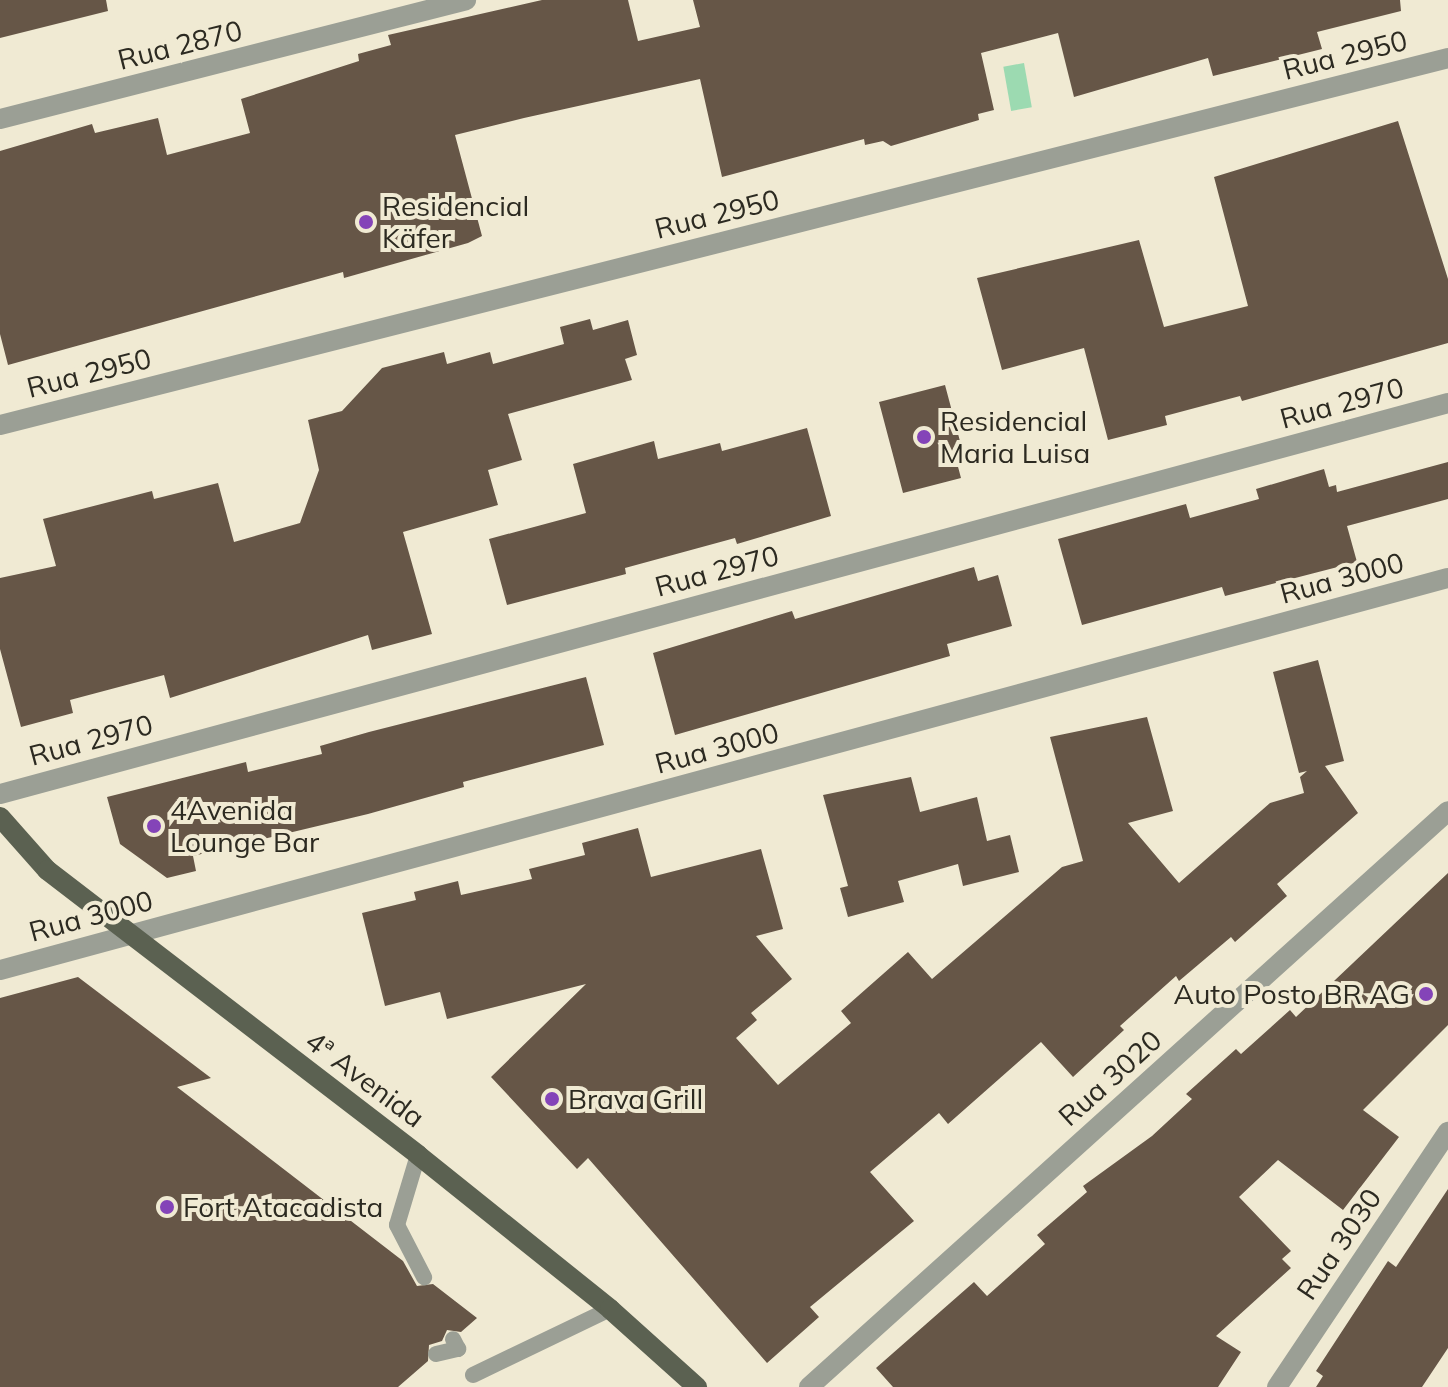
<!DOCTYPE html>
<meta charset="utf-8">
<style>
body{margin:0}
#map{position:relative;width:1448px;height:1387px;overflow:hidden;background:#f0ead3;font-family:Mulish,sans-serif}
div>[style]{position:absolute}
.water>*{inset:0;background:#9cdab1;transform-origin:0 0}
.building>*{inset:0;background:#665647}
.service>*{height:16px;margin:-8px;padding:0 8px;transform-origin:8px;border-radius:8px;background:#9b9f95}
.minor>*{height:20px;margin:-10px;padding:0 10px;transform-origin:10px;border-radius:10px;background:#9b9f95}
.tertiary>*{height:20px;margin:-10px;padding:0 10px;transform-origin:10px;border-radius:10px;background:#9b9f95}
.primary>*{height:20px;margin:-10px;padding:0 10px;transform-origin:10px;border-radius:10px;background:#5b6151}
.dots>*{width:22px;height:22px;translate:-50% -50%;box-sizing:border-box;border:4px solid #f0ead3;border-radius:50%}
span{translate:-50% -50%;white-space:nowrap;text-align:center;line-height:1.15;-webkit-text-stroke:8px #f0ead3;paint-order:stroke}
.street-label{font-size:28px;color:#2c2a21}
.poi-label{font-size:28px;color:#2c2a21}
.left{translate:0 -50%;text-align:left}
.right{translate:-100% -50%;text-align:right}
</style>
<div id="map">
<div class="water">
<i style="left:1024px;top:63px;width:45px;height:21px;rotate:80deg"></i>
</div>
<div class="building">
<i style="clip-path:polygon(0 0,106px 0,108px 11px,0 38px)"></i>
<i style="clip-path:polygon(542px 0,628px 0,638px 41px,700px 27px,693px 0,1400px 0,1401px 11px,1317px 32px,1322px 49px,1213px 76px,1208px 58px,1074px 97px,1058px 33px,981px 53px,994px 110px,978px 114px,979px 120px,891px 146px,883px 141px,865px 145px,864px 139px,722px 177px,700px 79px,524px 118px,455px 135px,482px 236px,468px 243px,344px 278px,343px 272px,8px 365px,0 334px,0 151px,92px 124px,95px 133px,158px 118px,167px 155px,250px 133px,241px 99px,359px 61px,358px 54px,391px 45px,388px 35px)"></i>
<i style="clip-path:polygon(1398px 121px,1448px 279px,1448px 343px,1242px 401px,1240px 396px,1165px 416px,1167px 425px,1108px 440px,1084px 348px,1002px 370px,977px 278px,1139px 240px,1164px 327px,1248px 306px,1214px 177px)"></i>
<i style="clip-path:polygon(590px 319px,593px 330px,628px 320px,637px 355px,625px 359px,632px 380px,508px 414px,522px 460px,488px 470px,498px 505px,403px 532px,432px 634px,372px 650px,368px 635px,170px 698px,164px 675px,70px 700px,73px 713px,21px 727px,0 649px,0 578px,56px 566px,43px 519px,152px 491px,154px 499px,218px 483px,234px 542px,300px 523px,319px 470px,308px 420px,342px 411px,382px 368px,444px 352px,447px 364px,490px 352px,493px 364px,564px 344px,560px 327px)"></i>
<i style="clip-path:polygon(945px 385px,961px 445px,953px 448px,961px 478px,903px 493px,879px 402px)"></i>
<i style="clip-path:polygon(807px 428px,831px 516px,737px 544px,735px 538px,625px 568px,626px 574px,507px 605px,489px 539px,586px 513px,573px 464px,654px 441px,658px 459px,720px 443px,722px 451px)"></i>
<i style="clip-path:polygon(1448px 462px,1448px 499px,1347px 526px,1357px 562px,1225px 596px,1222px 587px,1082px 625px,1058px 539px,1186px 504px,1190px 518px,1259px 499px,1256px 489px,1324px 469px,1329px 487px,1336px 485px,1337px 492px)"></i>
<i style="clip-path:polygon(974px 567px,978px 581px,998px 575px,1012px 626px,947px 644px,950px 656px,675px 735px,653px 653px,792px 611px,795px 619px)"></i>
<i style="clip-path:polygon(1318px 660px,1344px 761px,1325px 766px,1358px 813px,1277px 884px,1287px 896px,1235px 942px,1231px 937px,1179px 981px,1176px 976px,1120px 1026px,1124px 1030px,1073px 1077px,1041px 1042px,948px 1124px,939px 1113px,870px 1172px,914px 1221px,810px 1307px,819px 1317px,767px 1363px,588px 1158px,577px 1169px,491px 1077px,586px 984px,447px 1019px,440px 992px,385px 1006px,362px 913px,416px 900px,414px 892px,458px 881px,461px 895px,532px 879px,529px 869px,585px 855px,582px 843px,638px 828px,651px 877px,761px 849px,783px 929px,756px 936px,792px 979px,751px 1013px,757px 1020px,736px 1038px,778px 1085px,851px 1023px,841px 1011px,908px 952px,932px 979px,1062px 867px,1083px 861px,1050px 737px,1147px 717px,1173px 811px,1128px 823px,1179px 883px,1270px 803px,1304px 793px,1300px 777px,1307px 771px,1299px 773px,1273px 672px)"></i>
<i style="clip-path:polygon(586px 677px,604px 745px,463px 782px,464px 787px,368px 814px,193px 856px,196px 871px,167px 878px,120px 844px,107px 797px,246px 762px,248px 772px,322px 754px,320px 746px,369px 732px)"></i>
<i style="clip-path:polygon(911px 777px,920px 812px,977px 797px,987px 841px,1010px 835px,1019px 872px,963px 886px,958px 864px,898px 881px,904px 902px,848px 917px,840px 888px,848px 886px,823px 795px)"></i>
<i style="clip-path:polygon(1448px 873px,1448px 1025px,1363px 1110px,1399px 1137px,1343px 1210px,1278px 1160px,1239px 1197px,1291px 1251px,1282px 1259px,1291px 1268px,1216px 1336px,1241px 1352px,1218px 1387px,893px 1387px,876px 1368px,974px 1282px,987px 1296px,1045px 1244px,1037px 1235px,1087px 1192px,1083px 1186px,1152px 1136px,1192px 1099px,1186px 1094px,1236px 1049px,1241px 1054px,1290px 1010px,1296px 1017px)"></i>
<i style="clip-path:polygon(78px 977px,211px 1078px,177px 1087px,403px 1261px,417px 1286px,433px 1284px,477px 1318px,461px 1332px,447px 1330px,442px 1341px,429px 1345px,428px 1361px,398px 1387px,0 1387px,0 998px)"></i>
<i style="clip-path:polygon(1448px 1189px,1448px 1348px,1422px 1387px,1316px 1387px,1323px 1376px,1316px 1371px,1388px 1261px,1396px 1267px)"></i>
</div>
<div class="service">
<i style="left:418px;top:1155px;width:73px;rotate:106.7deg"></i>
<i style="left:397px;top:1225px;width:59px;rotate:62.6deg"></i>
<i style="left:436px;top:1354px;width:23px;rotate:-13deg"></i>
<i style="left:458px;top:1349px;width:11px;rotate:-117deg"></i>
<i style="left:473px;top:1375px;width:152px;rotate:-25.7deg"></i>
</div>
<div class="minor">
<i style="left:0;top:119px;width:481px;rotate:-14.3deg"></i>
<i style="left:0;top:425px;width:1494px;rotate:-14.22deg"></i>
<i style="left:0;top:794px;width:1500px;rotate:-15.11deg"></i>
<i style="left:809px;top:1387px;width:860px;rotate:-42.03deg"></i>
<i style="left:1277px;top:1387px;width:307px;rotate:-56.2deg"></i>
</div>
<div class="tertiary">
<i style="left:0;top:970px;width:1500px;rotate:-15.15deg"></i>
</div>
<div class="primary">
<i style="left:0;top:817px;width:71px;rotate:48.4deg"></i>
<i style="left:47px;top:870px;width:468px;rotate:37.5deg"></i>
<i style="left:418px;top:1155px;width:246px;rotate:38.7deg"></i>
<i style="left:610px;top:1309px;width:117px;rotate:41.9deg"></i>
</div>
<div class="dots">
<i style="left:366px;top:222px;background:#8444b8"></i>
<i style="left:924px;top:437px;background:#8444b8"></i>
<i style="left:154px;top:826px;background:#8444b8"></i>
<i style="left:1426px;top:994px;background:#8444b8"></i>
<i style="left:552px;top:1099px;background:#8444b8"></i>
<i style="left:167px;top:1207px;background:#8444b8"></i>
</div>
<div class="street-label">
<span style="left:180px;top:45px;rotate:-14deg">Rua 2870</span>
<span style="left:1345px;top:55px;rotate:-14deg">Rua 2950</span>
<span style="left:717px;top:214px;rotate:-14deg">Rua 2950</span>
<span style="left:89px;top:373px;rotate:-14deg">Rua 2950</span>
<span style="left:1342px;top:403px;rotate:-15deg">Rua 2970</span>
<span style="left:717px;top:571px;rotate:-15deg">Rua 2970</span>
<span style="left:1342px;top:578px;rotate:-15deg">Rua 3000</span>
<span style="left:91px;top:740px;rotate:-15deg">Rua 2970</span>
<span style="left:717px;top:748px;rotate:-15deg">Rua 3000</span>
<span style="left:91px;top:916px;rotate:-15deg">Rua 3000</span>
<span style="left:1110px;top:1078px;rotate:-42deg">Rua 3020</span>
<span style="left:365px;top:1079px;rotate:37deg">4ª Avenida</span>
<span style="left:1339px;top:1244px;rotate:-56deg">Rua 3030</span>
</div>
<div class="poi-label">
<span class="left" style="left:382px;top:222px">Residencial<br>Käfer</span>
<span class="left" style="left:940px;top:437px">Residencial<br>Maria Luisa</span>
<span class="left" style="left:170px;top:826px">4Avenida<br>Lounge Bar</span>
<span class="right" style="left:1410px;top:994px">Auto Posto BR AG</span>
<span class="left" style="left:568px;top:1099px">Brava Grill</span>
<span class="left" style="left:183px;top:1207px">Fort Atacadista</span>
</div>
</div>
